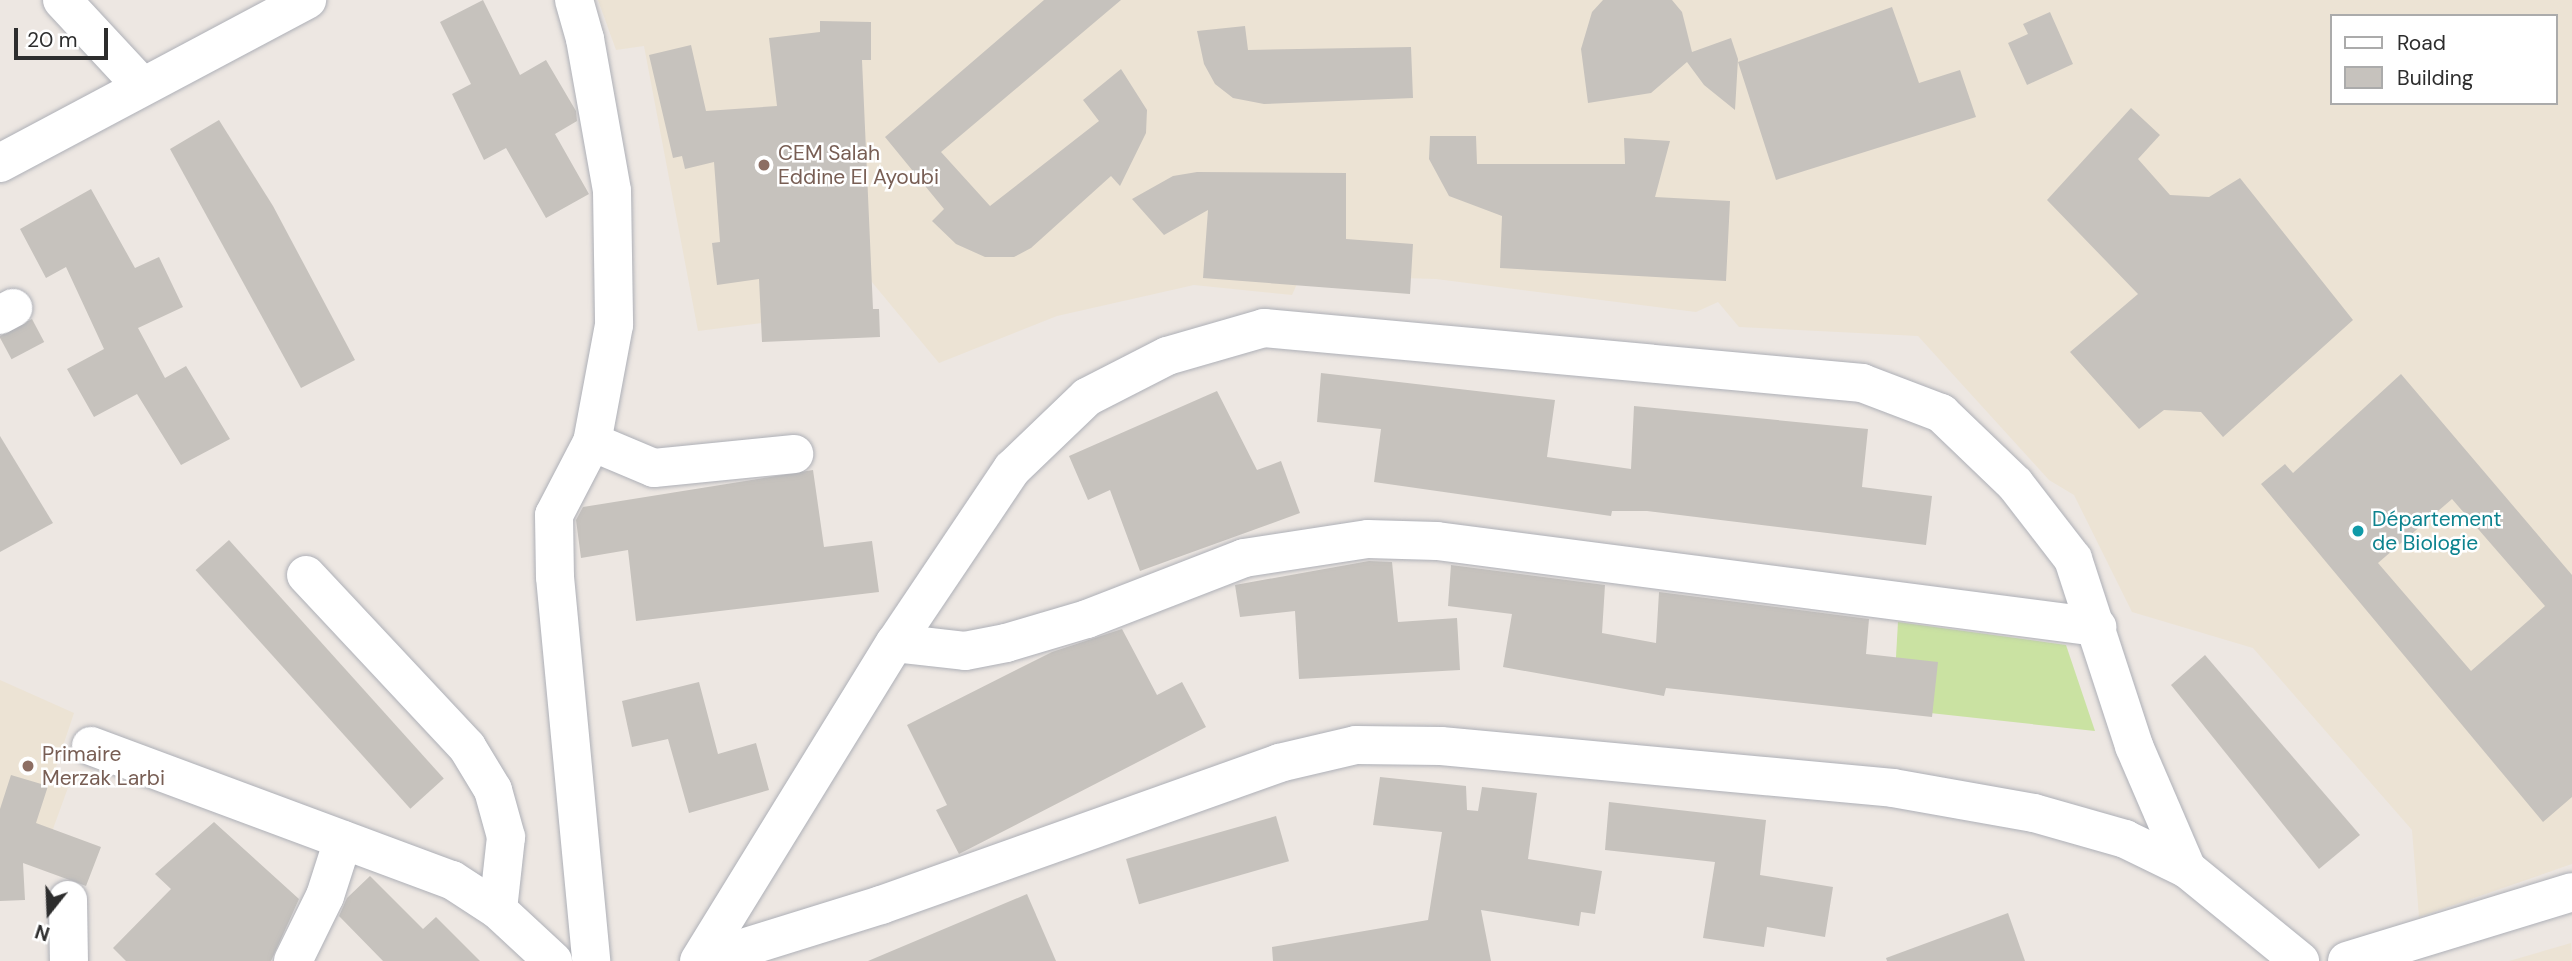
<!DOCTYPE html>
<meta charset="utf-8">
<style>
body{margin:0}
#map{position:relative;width:2572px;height:961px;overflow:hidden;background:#ede7e2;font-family:"DM Sans",sans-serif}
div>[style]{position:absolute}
.education>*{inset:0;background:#ece3d4}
.pitch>*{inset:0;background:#cae2a2}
.building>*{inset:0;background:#c6c2bd;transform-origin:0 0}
.roads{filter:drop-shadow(0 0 2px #aeb0b7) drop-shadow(0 0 2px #aeb0b7)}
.street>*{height:38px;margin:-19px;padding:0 19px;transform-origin:19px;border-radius:19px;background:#fff}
.dots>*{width:19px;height:19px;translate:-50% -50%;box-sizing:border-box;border:4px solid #fff;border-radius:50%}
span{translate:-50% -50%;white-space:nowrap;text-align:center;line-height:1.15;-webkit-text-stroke:5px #fff;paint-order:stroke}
.education-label{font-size:21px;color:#785e54}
.left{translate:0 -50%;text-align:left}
.culture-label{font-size:21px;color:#0d838f}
.legend{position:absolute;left:2330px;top:14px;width:228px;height:91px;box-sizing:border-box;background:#fff;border:2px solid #ababab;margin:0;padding:9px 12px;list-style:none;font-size:21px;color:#2d2d2d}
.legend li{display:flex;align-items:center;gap:14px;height:35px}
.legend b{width:35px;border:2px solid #ababab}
.north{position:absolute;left:14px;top:877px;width:70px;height:70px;-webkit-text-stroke:5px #fff;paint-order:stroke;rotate:198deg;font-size:19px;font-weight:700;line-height:28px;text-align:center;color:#2d2d2d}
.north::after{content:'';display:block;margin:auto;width:24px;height:32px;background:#2d2d2d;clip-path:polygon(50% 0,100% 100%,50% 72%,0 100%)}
.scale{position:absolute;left:14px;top:28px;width:94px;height:32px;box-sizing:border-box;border:4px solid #2d2d2d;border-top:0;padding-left:9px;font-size:21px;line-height:24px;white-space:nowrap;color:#2d2d2d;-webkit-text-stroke:5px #fff;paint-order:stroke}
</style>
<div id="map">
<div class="education">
<i style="clip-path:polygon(evenodd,598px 0,2572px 0,2572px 864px,2419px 917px,2412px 830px,2253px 648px,2132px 612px,2074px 495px,2049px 480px,1918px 336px,1739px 327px,1718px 302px,1696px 312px,1436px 279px,1301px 275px,1292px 295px,1194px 285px,1057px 316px,939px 363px,871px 281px,872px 309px,698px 331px,644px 46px,616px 50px,598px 0,2332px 16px,2556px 16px,2556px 103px,2332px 103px,2332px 16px)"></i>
<i style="clip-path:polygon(0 680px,74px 713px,53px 776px,70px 782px,49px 840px,0 847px)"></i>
<i style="clip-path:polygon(2571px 943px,2572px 961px,2509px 961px)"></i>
</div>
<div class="pitch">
<i style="clip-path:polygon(1898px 622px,2066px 645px,2095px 731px,1893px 709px)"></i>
</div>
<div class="building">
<i style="clip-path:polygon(483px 0,520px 75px,546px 60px,576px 111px,577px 121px,555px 134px,589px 194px,546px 218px,506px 148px,484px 160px,452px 94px,471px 84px,440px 22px)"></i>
<i style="clip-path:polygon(1044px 0,1121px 0,941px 152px,990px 206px,1099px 121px,1083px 100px,1121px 69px,1147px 110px,1146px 133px,1120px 186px,1111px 176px,1031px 248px,1014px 257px,985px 257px,956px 244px,932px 221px,944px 209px,885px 137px)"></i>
<i style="clip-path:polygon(1603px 0,1672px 0,1682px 12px,1692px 52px,1731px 38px,1738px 59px,1735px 110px,1704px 85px,1687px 62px,1651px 93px,1588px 103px,1581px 49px,1592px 12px)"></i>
<i style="clip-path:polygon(1892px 7px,1919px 83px,1960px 70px,1976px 117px,1776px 180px,1738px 62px)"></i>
<i style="clip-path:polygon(2050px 12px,2073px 64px,2027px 85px,2008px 43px,2028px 34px,2023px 24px)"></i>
<i style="clip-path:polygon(820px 21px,871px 22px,871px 60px,862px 60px,873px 309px,879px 309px,880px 337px,762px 342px,759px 279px,717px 285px,712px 243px,720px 242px,714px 162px,685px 169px,682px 156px,673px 158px,649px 55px,691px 45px,706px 111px,777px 106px,769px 38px,820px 32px)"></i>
<i style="clip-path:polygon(1245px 26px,1248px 50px,1411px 47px,1413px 98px,1264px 104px,1233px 98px,1215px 84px,1204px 64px,1197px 31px)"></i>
<i style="clip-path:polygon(2131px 108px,2160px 135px,2138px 159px,2170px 195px,2209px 197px,2240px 178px,2353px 320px,2223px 437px,2201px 412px,2164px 410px,2139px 429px,2070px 352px,2138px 294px,2047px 200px)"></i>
<i style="clip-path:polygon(219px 120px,273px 206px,355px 360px,301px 388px,170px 149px)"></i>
<i style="clip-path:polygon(1430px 136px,1476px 136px,1477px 164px,1625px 164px,1624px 138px,1670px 141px,1655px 197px,1730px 201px,1726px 281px,1500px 268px,1502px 216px,1449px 196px,1429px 159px)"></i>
<i style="clip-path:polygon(1197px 172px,1346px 173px,1346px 239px,1413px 244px,1410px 294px,1203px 278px,1208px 210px,1164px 235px,1132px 199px,1173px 176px)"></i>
<i style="clip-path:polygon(91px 189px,135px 268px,159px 257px,183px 307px,138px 328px,165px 378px,186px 366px,230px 439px,181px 465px,137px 394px,94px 417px,67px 369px,104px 349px,66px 267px,46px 278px,20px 229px)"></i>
<i style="left:32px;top:319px;width:26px;height:37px;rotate:62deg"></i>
<i style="clip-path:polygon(1321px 373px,1555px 400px,1547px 457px,1631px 469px,1634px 406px,1868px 429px,1862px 487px,1932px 496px,1926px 545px,1647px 511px,1612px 511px,1611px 516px,1374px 482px,1381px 429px,1317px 422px)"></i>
<i style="clip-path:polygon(evenodd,2401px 374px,2572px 575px,2572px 797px,2543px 822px,2261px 484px,2285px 464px,2293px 473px,2401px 374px,2452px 499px,2545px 606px,2471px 671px,2378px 563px,2452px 499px)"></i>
<i style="clip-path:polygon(1217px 391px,1257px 470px,1281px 461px,1300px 513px,1140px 571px,1110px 490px,1088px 500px,1069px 456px)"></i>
<i style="clip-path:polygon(0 436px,53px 523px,0 552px)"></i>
<i style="clip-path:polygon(813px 470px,824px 547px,872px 541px,879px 592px,636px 621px,628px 550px,581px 558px,576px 520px,583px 507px)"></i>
<i style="left:229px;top:540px;width:321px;height:45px;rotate:48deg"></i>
<i style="clip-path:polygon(1369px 561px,1392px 562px,1398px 622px,1457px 618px,1460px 670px,1299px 679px,1295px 611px,1240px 617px,1235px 585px)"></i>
<i style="clip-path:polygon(1451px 565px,1605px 585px,1602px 633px,1656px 643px,1659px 592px,1869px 619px,1866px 654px,1938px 662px,1932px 717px,1666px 688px,1664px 696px,1503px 667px,1512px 614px,1448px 606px)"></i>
<i style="clip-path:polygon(1122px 629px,1157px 695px,1182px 682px,1206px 727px,959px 854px,936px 810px,947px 805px,907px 725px,1052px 652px)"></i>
<i style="clip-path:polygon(2205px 655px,2360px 835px,2319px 869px,2171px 685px)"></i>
<i style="clip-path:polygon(699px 682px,718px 754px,756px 743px,769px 790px,689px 813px,668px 739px,632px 747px,622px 701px)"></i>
<i style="clip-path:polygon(11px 775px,48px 786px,36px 823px,101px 847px,86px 886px,23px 863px,25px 900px,0 901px,0 809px)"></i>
<i style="clip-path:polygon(1380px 777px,1466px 786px,1467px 810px,1478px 811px,1482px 787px,1537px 793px,1528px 859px,1602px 871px,1595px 914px,1581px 912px,1579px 926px,1481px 910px,1491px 961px,1273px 961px,1272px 947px,1428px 920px,1442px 832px,1373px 825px)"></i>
<i style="clip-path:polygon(1609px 802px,1766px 820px,1760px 875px,1833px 887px,1825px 937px,1767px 927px,1764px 947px,1703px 938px,1715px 862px,1605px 850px)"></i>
<i style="left:1276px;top:816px;width:47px;height:156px;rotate:74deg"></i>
<i style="clip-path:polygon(214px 822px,299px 899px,271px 961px,126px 961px,113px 948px,171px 889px,155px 874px)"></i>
<i style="clip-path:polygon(370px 876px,423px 929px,436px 917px,480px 961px,383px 961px,339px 916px,347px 898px)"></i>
<i style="clip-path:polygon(1027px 894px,1056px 961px,868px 961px)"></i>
<i style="clip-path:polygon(2008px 913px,2025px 961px,1887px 961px,1886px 958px)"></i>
</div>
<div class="roads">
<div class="street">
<i style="left:62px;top:0;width:117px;rotate:47.1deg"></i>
<i style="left:574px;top:0;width:41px;rotate:74.2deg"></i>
<i style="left:585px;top:39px;width:154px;rotate:79.9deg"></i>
<i style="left:612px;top:191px;width:134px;rotate:89.1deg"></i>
<i style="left:614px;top:325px;width:119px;rotate:100.6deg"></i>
<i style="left:592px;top:442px;width:82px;rotate:117.5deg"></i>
<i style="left:554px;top:515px;width:62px;rotate:89.1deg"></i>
<i style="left:555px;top:577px;width:386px;rotate:84.6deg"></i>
<i style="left:0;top:163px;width:348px;rotate:-28deg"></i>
<i style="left:0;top:315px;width:15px;rotate:-28deg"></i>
<i style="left:592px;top:442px;width:67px;rotate:22.8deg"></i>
<i style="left:654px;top:468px;width:141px;rotate:-5.7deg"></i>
<i style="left:306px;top:575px;width:236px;rotate:46.9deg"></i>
<i style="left:467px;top:747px;width:50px;rotate:58.8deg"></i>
<i style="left:493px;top:790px;width:49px;rotate:74.5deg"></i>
<i style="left:506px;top:837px;width:73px;rotate:96.3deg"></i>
<i style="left:895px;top:643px;width:70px;rotate:6.5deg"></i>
<i style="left:965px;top:651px;width:42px;rotate:-11deg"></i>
<i style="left:1006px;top:643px;width:84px;rotate:-16.5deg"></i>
<i style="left:1087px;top:619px;width:168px;rotate:-21.2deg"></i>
<i style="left:1244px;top:558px;width:125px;rotate:-8.7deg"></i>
<i style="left:1368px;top:539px;width:69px;rotate:1.7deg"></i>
<i style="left:1437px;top:541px;width:666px;rotate:7.42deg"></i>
<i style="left:91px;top:746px;width:385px;rotate:20.4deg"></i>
<i style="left:452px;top:880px;width:55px;rotate:33.1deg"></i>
<i style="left:498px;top:910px;width:75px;rotate:42.8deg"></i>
<i style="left:68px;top:900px;width:61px;rotate:89.1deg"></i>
<i style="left:293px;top:961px;width:72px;rotate:-63.8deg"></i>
<i style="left:325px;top:896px;width:59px;rotate:-72.2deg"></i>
<i style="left:699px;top:961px;width:374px;rotate:-58.4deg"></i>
<i style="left:895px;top:643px;width:210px;rotate:-56.1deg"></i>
<i style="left:1012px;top:469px;width:104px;rotate:-43.8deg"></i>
<i style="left:1087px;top:397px;width:90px;rotate:-27.1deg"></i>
<i style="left:1167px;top:356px;width:101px;rotate:-16.1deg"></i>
<i style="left:1264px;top:328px;width:601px;rotate:5.25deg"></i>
<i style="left:1862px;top:383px;width:85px;rotate:20.8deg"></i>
<i style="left:1941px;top:413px;width:103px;rotate:43.8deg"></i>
<i style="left:2015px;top:484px;width:95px;rotate:52.3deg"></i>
<i style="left:2073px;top:559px;width:197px;rotate:71.9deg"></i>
<i style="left:2134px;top:746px;width:134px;rotate:66.7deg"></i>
<i style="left:701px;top:961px;width:189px;rotate:-17.3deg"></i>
<i style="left:881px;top:905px;width:423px;rotate:-19.6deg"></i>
<i style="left:1279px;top:763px;width:79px;rotate:-13.2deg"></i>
<i style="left:1356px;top:745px;width:85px;rotate:0.7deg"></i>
<i style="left:1441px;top:746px;width:454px;rotate:5.3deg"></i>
<i style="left:1893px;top:788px;width:143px;rotate:10.1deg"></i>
<i style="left:2034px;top:813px;width:95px;rotate:15.9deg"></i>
<i style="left:2125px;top:839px;width:69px;rotate:25.8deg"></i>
<i style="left:2187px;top:869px;width:146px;rotate:39.2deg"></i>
<i style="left:2347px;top:961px;width:235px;rotate:-17deg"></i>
</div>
</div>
<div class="dots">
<i style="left:764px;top:165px;background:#8d6e63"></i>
<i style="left:2358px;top:531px;background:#0f9aa8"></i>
<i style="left:28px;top:766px;background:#8d6e63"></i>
</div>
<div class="education-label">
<span class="left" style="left:778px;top:165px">CEM Salah<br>Eddine El Ayoubi</span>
<span class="left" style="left:42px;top:766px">Primaire<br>Merzak Larbi</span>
</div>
<div class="culture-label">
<span class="left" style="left:2372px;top:531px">Département<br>de Biologie</span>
</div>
<ul class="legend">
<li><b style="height:9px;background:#fff"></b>Road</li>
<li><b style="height:19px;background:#c6c2bd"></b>Building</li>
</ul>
<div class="north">N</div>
<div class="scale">20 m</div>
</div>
